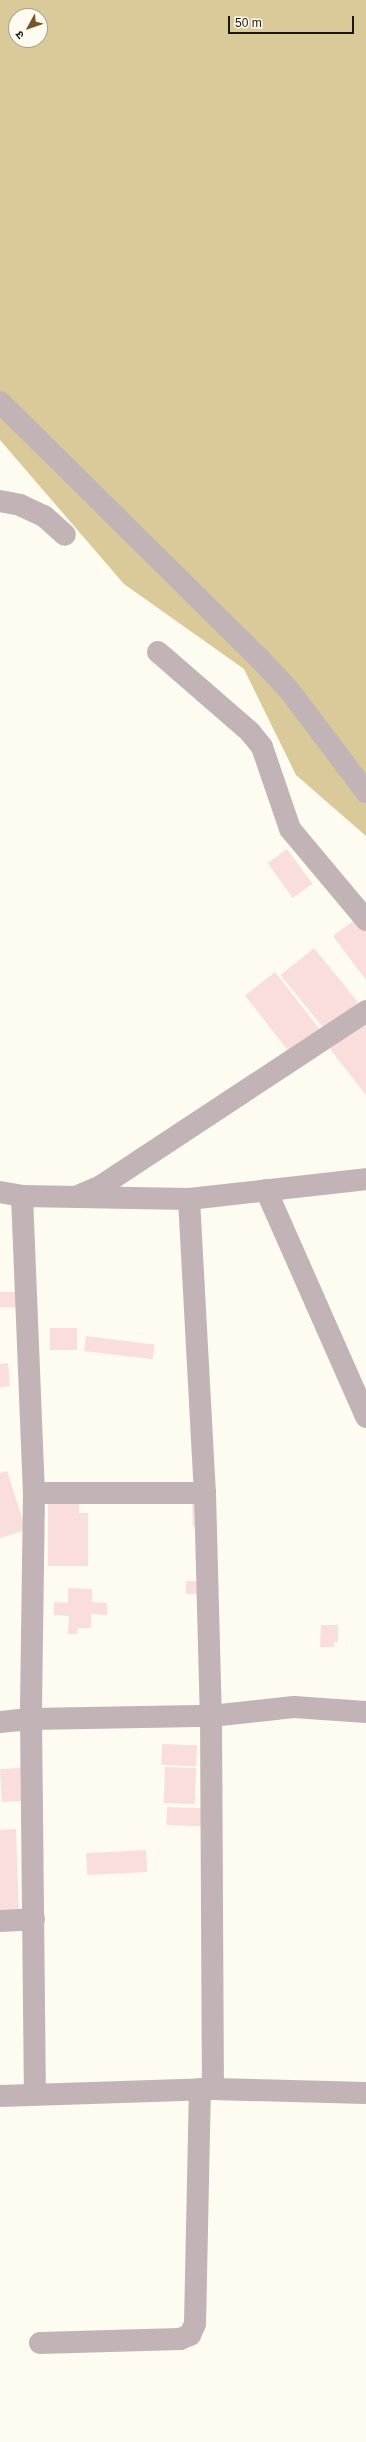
<!DOCTYPE html>
<meta charset="utf-8">
<style>
body{margin:0}
#map{position:relative;width:366px;height:2442px;overflow:hidden;background:#fefbf0;font-family:Helvetica,"Noto Sans Devanagari",sans-serif}
div>[style]{position:absolute}
.green>*{inset:0;background:#dbca99}
.building>*{inset:0;background:#fadedc;transform-origin:0 0}
.minor>*{height:22px;margin:-11px;padding:0 11px;transform-origin:11px;border-radius:11px;background:#c1b3b6}
span{translate:-50% -50%;white-space:nowrap;text-align:center;line-height:1.15;-webkit-text-stroke:3px #fefbf0;paint-order:stroke}
.north{position:absolute;left:8px;top:8px;width:40px;height:40px;box-sizing:border-box;background:#fefbf0;border:1px solid #a3a096;border-radius:50%;rotate:230deg;font-size:11px;font-weight:700;line-height:16px;text-align:center;color:#1b170e}
.north::after{content:'';display:block;margin:auto;width:14px;height:18px;background:#76552c;clip-path:polygon(50% 0,100% 100%,50% 72%,0 100%)}
.scale{position:absolute;left:228px;top:16px;width:126px;height:18px;box-sizing:border-box;border:2px solid #1b170e;border-top:0;padding-left:5px;font-size:12px;line-height:14px;white-space:nowrap;color:#1b170e;-webkit-text-stroke:3px #fefbf0;paint-order:stroke}
</style>
<div id="map">
<div class="green">
<i style="clip-path:polygon(evenodd,0 0,366px 0,366px 836px,296px 775px,244px 669px,124px 584px,0 440px,0 0,16px 16px,40px 16px,40px 40px,16px 40px,16px 16px)"></i>
</div>
<div class="building">
<i style="left:287px;top:849px;width:43px;height:24px;rotate:54deg"></i>
<i style="clip-path:polygon(356px 919px,366px 932px,366px 980px,333px 936px)"></i>
<i style="left:314px;top:948px;width:70px;height:43px;rotate:51deg"></i>
<i style="left:275px;top:972px;width:73px;height:38px;rotate:52deg"></i>
<i style="clip-path:polygon(366px 1020px,366px 1095px,330px 1049px)"></i>
<i style="left:25px;top:1292px;width:15px;height:25px;rotate:90deg"></i>
<i style="left:50px;top:1328px;width:27px;height:22px"></i>
<i style="left:86px;top:1336px;width:69px;height:15px;rotate:7deg"></i>
<i style="clip-path:polygon(8px 1363px,10px 1386px,0 1387px,0 1364px)"></i>
<i style="clip-path:polygon(7px 1471px,26px 1530px,0 1538px,0 1473px)"></i>
<i style="clip-path:polygon(48px 1502px,79px 1502px,79px 1513px,88px 1513px,88px 1566px,48px 1566px)"></i>
<i style="left:202px;top:1503px;width:23px;height:10px;rotate:88deg"></i>
<i style="left:186px;top:1581px;width:15px;height:13px"></i>
<i style="clip-path:polygon(68px 1588px,92px 1589px,92px 1602px,107px 1603px,107px 1615px,91px 1614px,91px 1628px,78px 1628px,77px 1634px,68px 1634px,69px 1616px,54px 1615px,54px 1602px,68px 1603px)"></i>
<i style="clip-path:polygon(321px 1625px,338px 1625px,338px 1642px,334px 1642px,334px 1647px,320px 1647px)"></i>
<i style="left:162px;top:1744px;width:35px;height:21px;rotate:2deg"></i>
<i style="left:165px;top:1767px;width:31px;height:36px;rotate:2deg"></i>
<i style="left:21px;top:1768px;width:33px;height:21px;rotate:87deg"></i>
<i style="left:167px;top:1807px;width:36px;height:18px;rotate:2deg"></i>
<i style="clip-path:polygon(16px 1829px,19px 1916px,0 1917px,0 1830px)"></i>
<i style="left:146px;top:1850px;width:22px;height:60px;rotate:87deg"></i>
</div>
<div class="minor">
<i style="left:0;top:402px;width:366px;rotate:44.7deg"></i>
<i style="left:260px;top:659px;width:42px;rotate:46.9deg"></i>
<i style="left:289px;top:690px;width:128px;rotate:53deg"></i>
<i style="left:0;top:501px;width:20px;rotate:11deg"></i>
<i style="left:20px;top:505px;width:26px;rotate:25deg"></i>
<i style="left:44px;top:516px;width:28px;rotate:42deg"></i>
<i style="left:158px;top:652px;width:122px;rotate:41deg"></i>
<i style="left:250px;top:732px;width:19px;rotate:51deg"></i>
<i style="left:262px;top:747px;width:87px;rotate:71.1deg"></i>
<i style="left:290px;top:829px;width:119px;rotate:50.1deg"></i>
<i style="left:266px;top:1190px;width:248px;rotate:66.2deg"></i>
<i style="left:0;top:1192px;width:22px;rotate:10deg"></i>
<i style="left:22px;top:1196px;width:167px;rotate:1deg"></i>
<i style="left:189px;top:1199px;width:178px;rotate:-6.4deg"></i>
<i style="left:22px;top:1196px;width:297px;rotate:87.7deg"></i>
<i style="left:34px;top:1493px;width:226px;rotate:90.8deg"></i>
<i style="left:31px;top:1719px;width:375px;rotate:89.4deg"></i>
<i style="left:78px;top:1196px;width:25px;rotate:-23deg"></i>
<i style="left:101px;top:1186px;width:318px;rotate:-33.4deg"></i>
<i style="left:189px;top:1199px;width:294px;rotate:86.9deg"></i>
<i style="left:205px;top:1493px;width:223px;rotate:88.5deg"></i>
<i style="left:211px;top:1716px;width:373px;rotate:89.7deg"></i>
<i style="left:34px;top:1493px;width:171px"></i>
<i style="left:0;top:1722px;width:31px;rotate:-6deg"></i>
<i style="left:31px;top:1719px;width:180px;rotate:-1deg"></i>
<i style="left:211px;top:1716px;width:83px;rotate:-6.2deg"></i>
<i style="left:294px;top:1707px;width:72px;rotate:4deg"></i>
<i style="left:0;top:1921px;width:34px;rotate:-3deg"></i>
<i style="left:0;top:2096px;width:213px;rotate:-1.9deg"></i>
<i style="left:213px;top:2089px;width:153px;rotate:1.5deg"></i>
<i style="left:40px;top:2343px;width:140px;rotate:-1.6deg"></i>
<i style="left:180px;top:2339px;width:11px;rotate:-22deg"></i>
<i style="left:190px;top:2335px;width:12px;rotate:-66deg"></i>
<i style="left:195px;top:2324px;width:235px;rotate:-88.8deg"></i>
</div>
<div class="north">उ</div>
<div class="scale">50 m</div>
</div>
